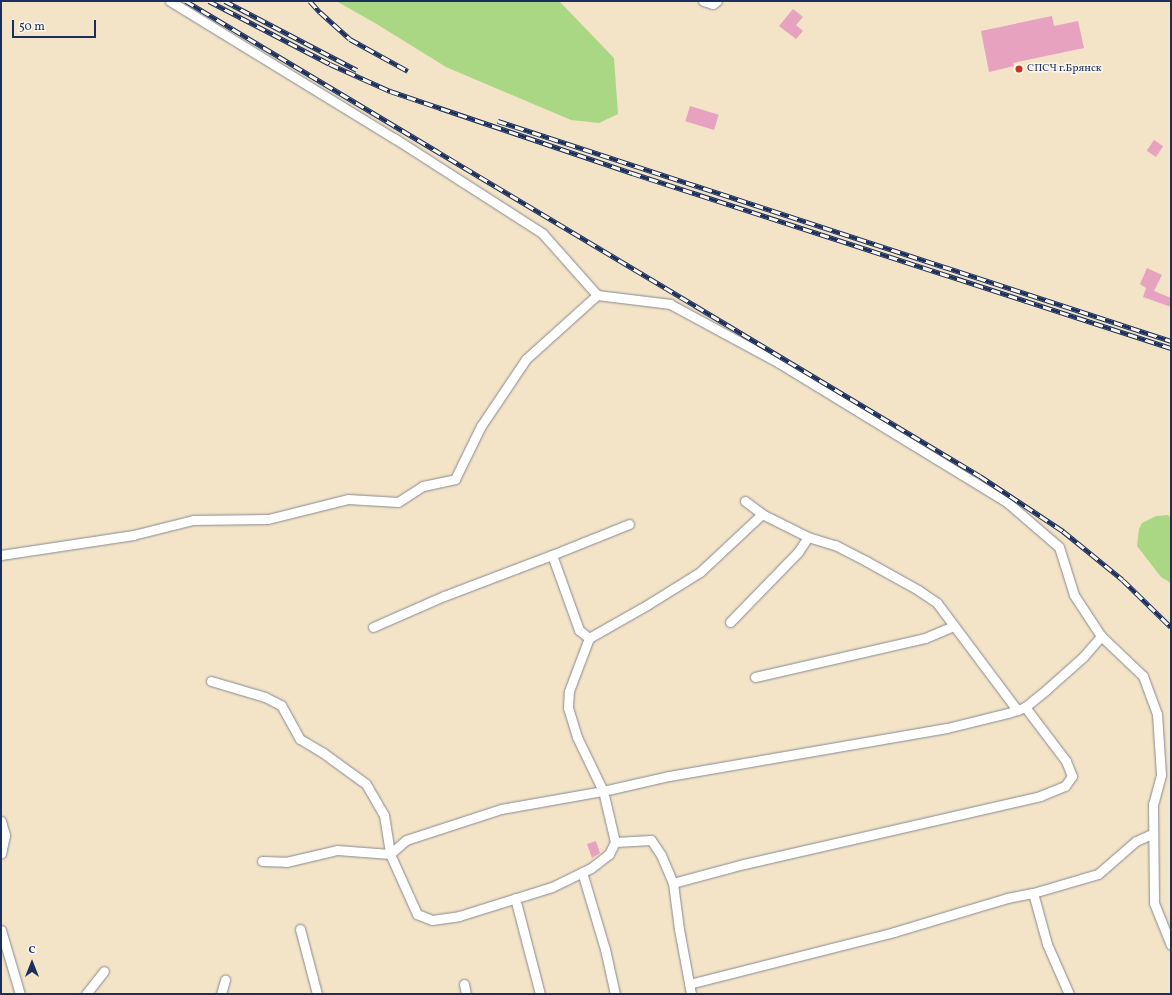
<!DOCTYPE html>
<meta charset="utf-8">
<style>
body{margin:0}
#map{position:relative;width:1172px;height:995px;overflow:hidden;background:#f3e3c7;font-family:Vollkorn,serif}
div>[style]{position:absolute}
.green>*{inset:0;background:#aad783}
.building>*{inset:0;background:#e6a2be;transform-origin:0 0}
.roads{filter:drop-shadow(0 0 1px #878992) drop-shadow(0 0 1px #878992)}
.street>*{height:9px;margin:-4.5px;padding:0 4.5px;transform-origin:4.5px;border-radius:4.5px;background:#fff}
.rail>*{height:4.5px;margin-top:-2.25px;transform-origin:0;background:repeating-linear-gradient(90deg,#fbf7ec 0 9px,#1b2f5e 0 18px);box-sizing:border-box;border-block:1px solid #1b2f5e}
.dots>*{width:11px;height:11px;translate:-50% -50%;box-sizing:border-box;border:2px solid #fbf7ec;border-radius:50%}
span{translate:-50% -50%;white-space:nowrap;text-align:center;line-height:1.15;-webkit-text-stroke:3px #fbf7ec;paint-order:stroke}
.poi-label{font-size:11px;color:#1b2f5e}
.left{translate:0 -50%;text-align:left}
.frame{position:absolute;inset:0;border:2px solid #1b2f5e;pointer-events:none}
.north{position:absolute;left:12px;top:943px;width:40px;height:40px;-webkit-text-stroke:3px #fbf7ec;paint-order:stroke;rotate:0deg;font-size:11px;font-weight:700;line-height:16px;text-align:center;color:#1b2f5e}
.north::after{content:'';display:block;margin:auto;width:14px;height:18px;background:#1b2f5e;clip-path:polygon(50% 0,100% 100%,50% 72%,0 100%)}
.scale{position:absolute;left:12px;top:20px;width:84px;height:18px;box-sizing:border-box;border:2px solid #1b2f5e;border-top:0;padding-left:5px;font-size:12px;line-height:14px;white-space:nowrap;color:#1b2f5e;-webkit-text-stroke:3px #fbf7ec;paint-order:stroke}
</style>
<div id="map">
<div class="green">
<i style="clip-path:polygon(336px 1px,559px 1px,614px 58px,618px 114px,599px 123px,571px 120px,446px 67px,375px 23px)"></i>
<i style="clip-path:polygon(1168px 515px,1171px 518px,1171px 583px,1161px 577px,1137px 546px,1139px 529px,1142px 523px,1156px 516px)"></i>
</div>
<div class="building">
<i style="clip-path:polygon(793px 9px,803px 17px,796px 25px,803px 31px,796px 39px,779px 26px)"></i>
<i style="clip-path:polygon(1052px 16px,1054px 26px,1078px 21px,1084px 48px,1013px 63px,1014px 66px,989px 72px,981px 31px)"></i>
<i style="left:690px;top:106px;width:30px;height:16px;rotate:17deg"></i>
<i style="left:1154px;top:140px;width:11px;height:13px;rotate:34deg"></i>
<i style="clip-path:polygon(1147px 268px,1162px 275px,1154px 291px,1171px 298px,1171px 307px,1143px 297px,1146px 288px,1140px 284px)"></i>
<i style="clip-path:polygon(596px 841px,600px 853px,592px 858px,587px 844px)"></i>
</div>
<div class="roads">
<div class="street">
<i style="left:170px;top:1px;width:263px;rotate:31.5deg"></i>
<i style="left:394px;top:138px;width:176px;rotate:32.7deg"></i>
<i style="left:542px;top:233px;width:83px;rotate:48.4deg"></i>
<i style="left:597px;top:295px;width:74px;rotate:7deg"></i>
<i style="left:670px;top:304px;width:124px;rotate:28.4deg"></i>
<i style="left:779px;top:363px;width:268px;rotate:31.4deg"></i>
<i style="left:1008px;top:503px;width:67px;rotate:40.8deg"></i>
<i style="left:1059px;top:547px;width:50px;rotate:72.6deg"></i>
<i style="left:1074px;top:595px;width:49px;rotate:56.6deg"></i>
<i style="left:1101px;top:636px;width:58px;rotate:43.6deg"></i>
<i style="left:1143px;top:676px;width:40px;rotate:69.8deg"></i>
<i style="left:1157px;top:714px;width:61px;rotate:86.2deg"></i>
<i style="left:1161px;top:775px;width:30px;rotate:105deg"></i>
<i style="left:1153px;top:804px;width:99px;rotate:89.4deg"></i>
<i style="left:1154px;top:903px;width:45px;rotate:68deg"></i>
<i style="left:703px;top:1px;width:10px;rotate:17deg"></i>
<i style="left:713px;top:4px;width:5px;rotate:-37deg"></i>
<i style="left:745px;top:501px;width:21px;rotate:37deg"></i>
<i style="left:762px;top:514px;width:51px;rotate:26.6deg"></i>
<i style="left:808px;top:537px;width:28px;rotate:17deg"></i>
<i style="left:835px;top:545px;width:35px;rotate:27deg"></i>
<i style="left:866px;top:561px;width:60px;rotate:29.1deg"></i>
<i style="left:918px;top:590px;width:23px;rotate:34deg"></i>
<i style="left:937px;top:603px;width:134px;rotate:53.2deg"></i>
<i style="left:1px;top:555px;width:134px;rotate:-8.6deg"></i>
<i style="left:133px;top:535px;width:62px;rotate:-14deg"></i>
<i style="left:193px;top:520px;width:75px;rotate:-0.8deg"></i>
<i style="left:268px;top:519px;width:82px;rotate:-14deg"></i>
<i style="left:348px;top:499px;width:50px;rotate:3.4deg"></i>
<i style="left:398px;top:502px;width:30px;rotate:-33deg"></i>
<i style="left:423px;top:486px;width:33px;rotate:-12deg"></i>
<i style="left:455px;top:479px;width:59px;rotate:-63.9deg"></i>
<i style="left:481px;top:426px;width:81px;rotate:-56.1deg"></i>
<i style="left:526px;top:359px;width:96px;rotate:-42deg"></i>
<i style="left:552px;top:555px;width:80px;rotate:70.2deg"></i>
<i style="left:579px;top:630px;width:13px;rotate:39deg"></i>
<i style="left:730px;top:622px;width:98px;rotate:-45.8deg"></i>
<i style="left:798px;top:552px;width:18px;rotate:-56deg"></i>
<i style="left:373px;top:627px;width:77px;rotate:-23.6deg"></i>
<i style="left:444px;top:596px;width:116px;rotate:-20.8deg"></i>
<i style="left:552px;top:555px;width:83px;rotate:-21.9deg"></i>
<i style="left:755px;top:677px;width:174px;rotate:-12.9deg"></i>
<i style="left:925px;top:638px;width:30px;rotate:-23deg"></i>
<i style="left:211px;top:681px;width:56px;rotate:16.5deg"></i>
<i style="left:265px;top:697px;width:18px;rotate:27deg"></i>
<i style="left:281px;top:705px;width:39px;rotate:61deg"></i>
<i style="left:300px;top:739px;width:26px;rotate:31deg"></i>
<i style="left:322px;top:752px;width:54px;rotate:36deg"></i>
<i style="left:366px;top:784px;width:36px;rotate:60deg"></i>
<i style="left:384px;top:815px;width:39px;rotate:81deg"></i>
<i style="left:390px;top:854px;width:66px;rotate:65.8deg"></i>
<i style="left:417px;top:914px;width:16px;rotate:22deg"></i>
<i style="left:432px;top:920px;width:27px;rotate:-8deg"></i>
<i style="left:459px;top:916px;width:97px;rotate:-17.3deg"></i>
<i style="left:552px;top:887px;width:43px;rotate:-26deg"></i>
<i style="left:591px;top:868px;width:23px;rotate:-38deg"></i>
<i style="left:609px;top:854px;width:13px;rotate:-63deg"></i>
<i style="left:615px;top:842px;width:52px;rotate:-103.2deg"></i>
<i style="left:603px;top:791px;width:60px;rotate:-115.7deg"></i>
<i style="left:577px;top:737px;width:30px;rotate:-107deg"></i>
<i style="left:568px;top:708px;width:17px;rotate:-87deg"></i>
<i style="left:569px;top:691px;width:57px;rotate:-69.3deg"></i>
<i style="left:589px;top:638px;width:67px;rotate:-29.6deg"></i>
<i style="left:647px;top:605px;width:62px;rotate:-31.9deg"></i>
<i style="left:700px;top:572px;width:85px;rotate:-43.1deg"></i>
<i style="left:1px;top:821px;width:15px;rotate:74deg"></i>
<i style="left:5px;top:835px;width:19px;rotate:102deg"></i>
<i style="left:615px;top:842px;width:36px;rotate:-3deg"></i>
<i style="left:651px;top:840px;width:18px;rotate:56deg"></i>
<i style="left:661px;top:855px;width:30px;rotate:67deg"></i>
<i style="left:673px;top:883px;width:46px;rotate:82.6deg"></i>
<i style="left:679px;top:929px;width:66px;rotate:79.5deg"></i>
<i style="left:262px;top:861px;width:24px;rotate:2deg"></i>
<i style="left:286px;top:862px;width:52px;rotate:-13.2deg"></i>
<i style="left:337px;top:850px;width:53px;rotate:4.3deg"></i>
<i style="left:390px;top:854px;width:21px;rotate:-41deg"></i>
<i style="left:406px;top:840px;width:100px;rotate:-18.1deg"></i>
<i style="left:501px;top:809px;width:104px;rotate:-10deg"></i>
<i style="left:603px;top:791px;width:68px;rotate:-12.8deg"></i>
<i style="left:669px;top:776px;width:282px;rotate:-9.8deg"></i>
<i style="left:947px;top:728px;width:63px;rotate:-13.8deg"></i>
<i style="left:1008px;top:713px;width:18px;rotate:-19deg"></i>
<i style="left:1025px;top:707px;width:28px;rotate:-39deg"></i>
<i style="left:1047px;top:689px;width:48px;rotate:-41.6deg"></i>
<i style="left:1083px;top:657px;width:28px;rotate:-49deg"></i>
<i style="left:582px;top:872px;width:80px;rotate:73.4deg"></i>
<i style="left:605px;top:949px;width:46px;rotate:77.5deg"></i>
<i style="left:673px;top:883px;width:73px;rotate:-15deg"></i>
<i style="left:744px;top:864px;width:304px;rotate:-12.9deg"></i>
<i style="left:1040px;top:796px;width:27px;rotate:-22deg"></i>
<i style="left:1065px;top:786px;width:12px;rotate:-55deg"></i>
<i style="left:1072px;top:776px;width:16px;rotate:-112deg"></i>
<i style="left:1066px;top:761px;width:68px;rotate:-127.2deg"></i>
<i style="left:1033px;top:893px;width:53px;rotate:74.6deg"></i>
<i style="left:1047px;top:944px;width:55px;rotate:66.3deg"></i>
<i style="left:515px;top:898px;width:99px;rotate:75.4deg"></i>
<i style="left:300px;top:929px;width:67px;rotate:75.3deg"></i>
<i style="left:1px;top:930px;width:67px;rotate:73.5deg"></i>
<i style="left:464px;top:984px;width:10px;rotate:79deg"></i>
<i style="left:689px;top:984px;width:211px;rotate:-14.2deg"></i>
<i style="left:894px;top:932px;width:118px;rotate:-16.7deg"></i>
<i style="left:1007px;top:898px;width:26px;rotate:-11deg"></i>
<i style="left:1033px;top:893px;width:68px;rotate:-16.3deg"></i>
<i style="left:1098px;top:874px;width:50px;rotate:-41deg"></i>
<i style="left:1136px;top:841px;width:17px;rotate:-24deg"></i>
<i style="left:86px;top:994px;width:29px;rotate:-52deg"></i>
<i style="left:221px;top:994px;width:15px;rotate:-74deg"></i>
</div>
</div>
<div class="rail">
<i style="left:186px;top:1px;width:925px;rotate:30.89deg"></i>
<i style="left:980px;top:476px;width:100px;rotate:33.5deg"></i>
<i style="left:1063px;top:531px;width:77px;rotate:39.2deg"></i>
<i style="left:1123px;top:580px;width:67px;rotate:44.4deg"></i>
<i style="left:209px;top:1px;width:136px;rotate:27.5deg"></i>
<i style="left:330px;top:64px;width:66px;rotate:24.2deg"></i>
<i style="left:390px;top:91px;width:256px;rotate:18.7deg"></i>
<i style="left:632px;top:173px;width:567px;rotate:17.99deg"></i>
<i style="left:225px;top:1px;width:149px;rotate:27.6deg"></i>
<i style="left:310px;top:1px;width:15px;rotate:48deg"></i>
<i style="left:320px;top:12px;width:40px;rotate:42deg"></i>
<i style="left:350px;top:39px;width:66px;rotate:28.9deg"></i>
<i style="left:498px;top:121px;width:708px;rotate:18.1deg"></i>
</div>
<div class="dots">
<i style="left:1019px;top:69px;background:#c8321e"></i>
</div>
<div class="poi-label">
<span class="left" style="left:1027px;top:69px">СПСЧ г.Брянск</span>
</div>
<div class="frame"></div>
<div class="north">С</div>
<div class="scale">50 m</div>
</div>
